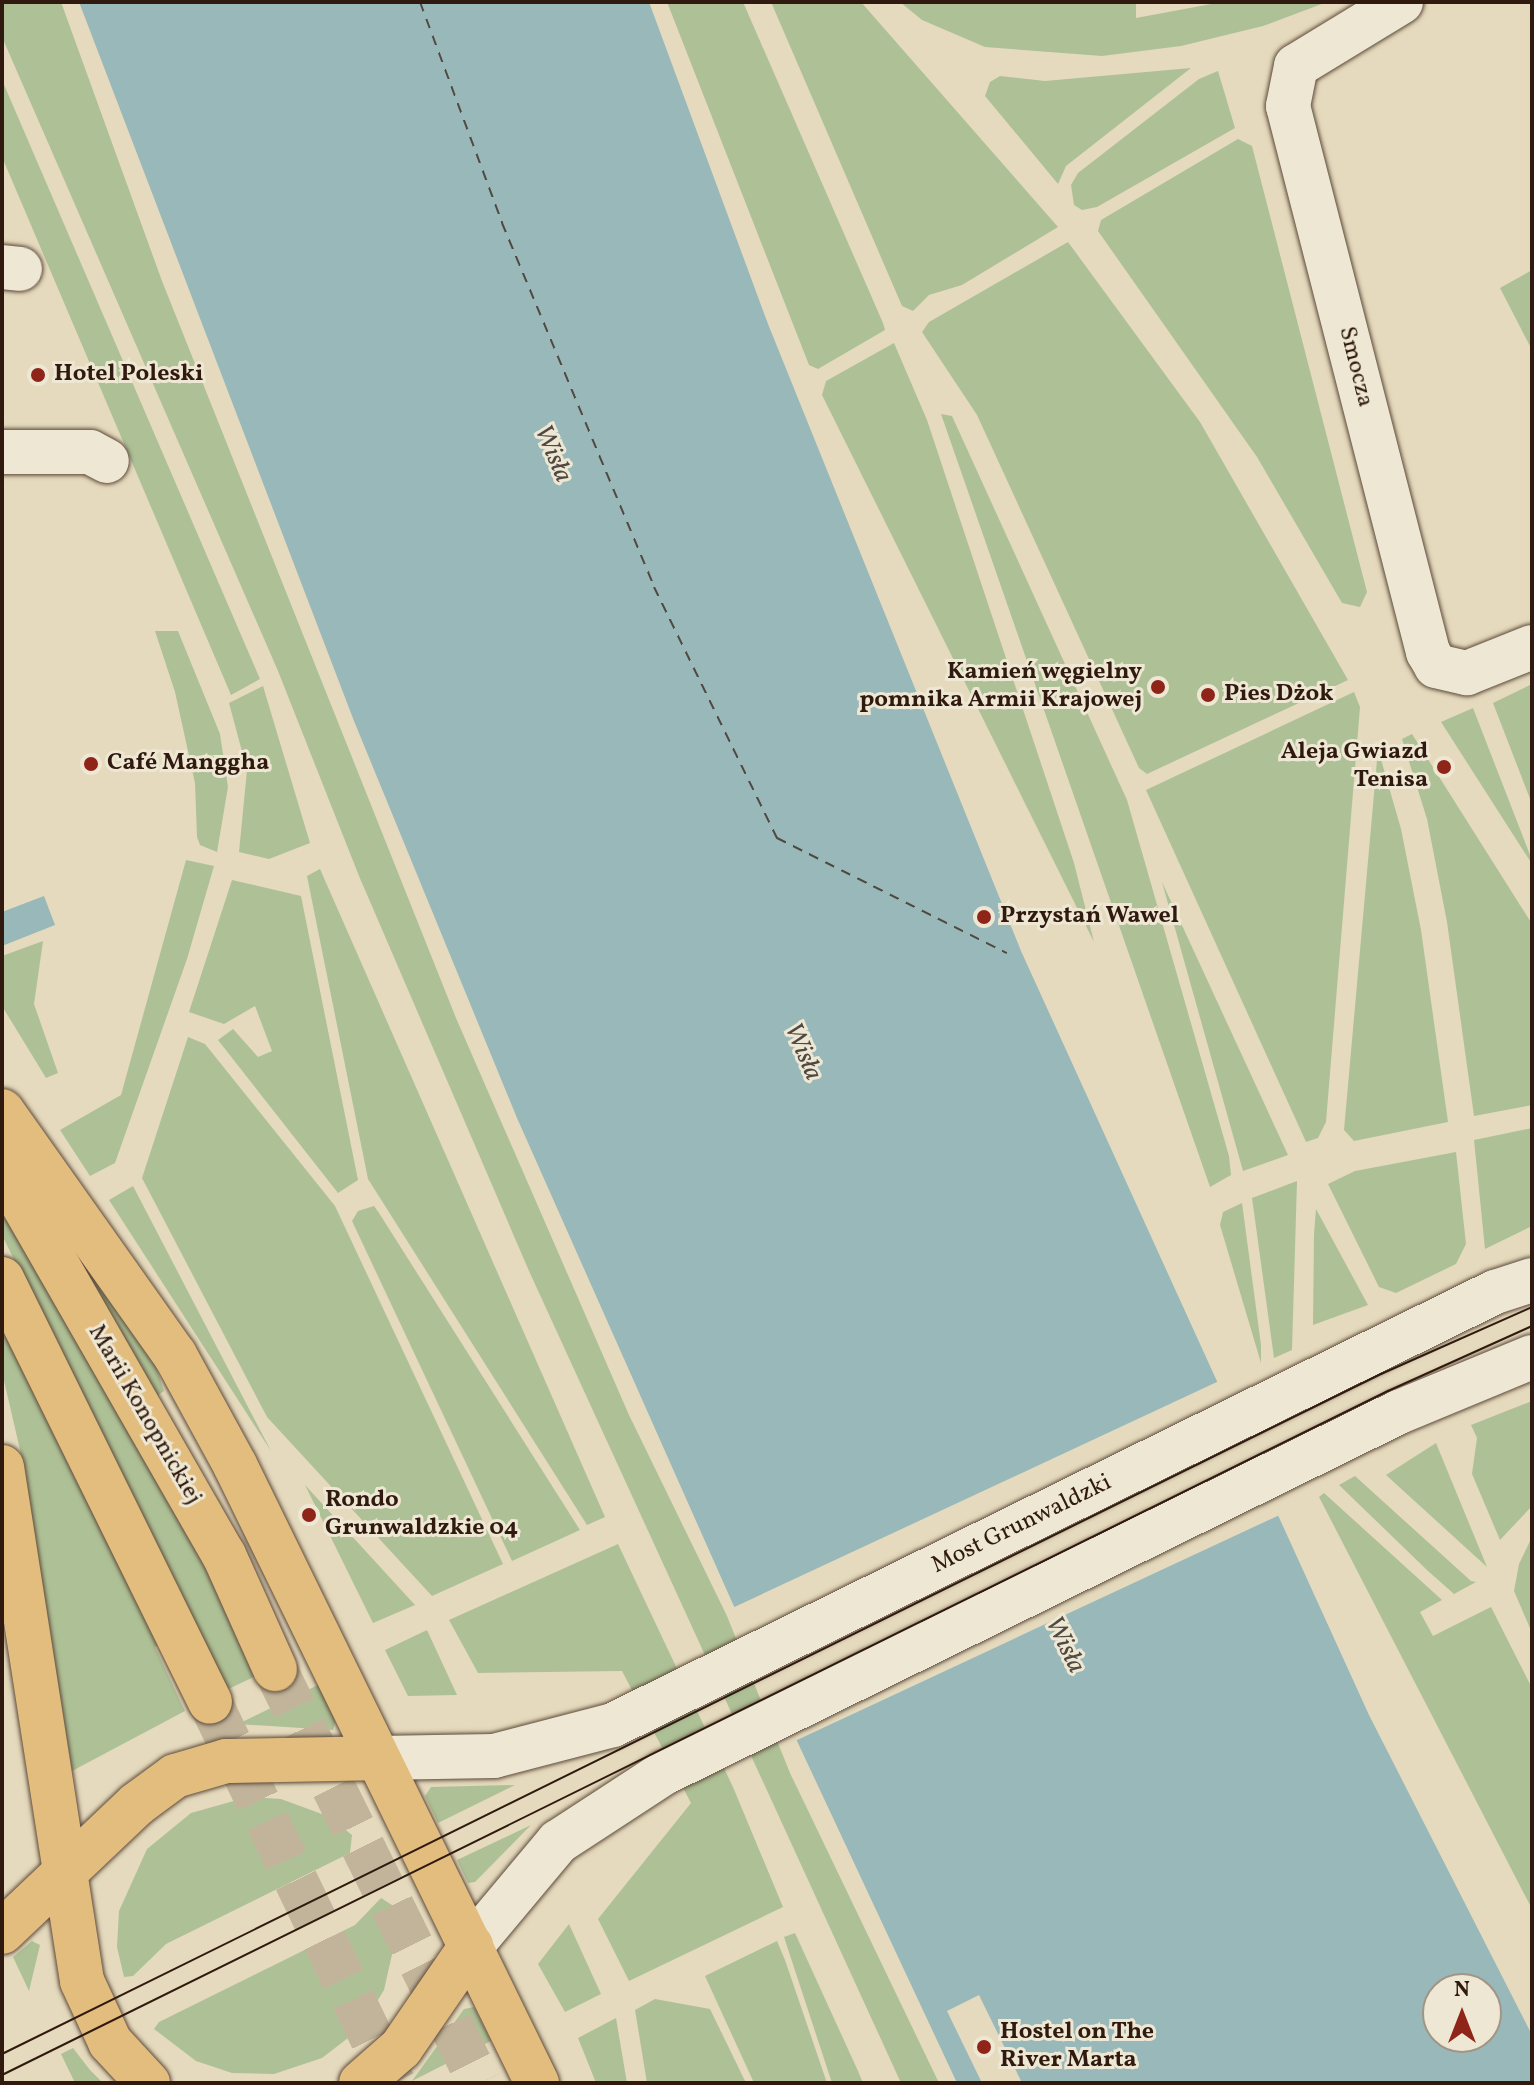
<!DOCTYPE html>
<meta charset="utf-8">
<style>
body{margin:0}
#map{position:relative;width:1534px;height:2085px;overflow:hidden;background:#e5dabd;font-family:Vollkorn,serif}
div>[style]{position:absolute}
.green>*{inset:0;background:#aec196}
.water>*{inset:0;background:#99b8b9}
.pier>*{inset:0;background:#e5dabd;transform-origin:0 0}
.ferry>*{height:2px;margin-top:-1px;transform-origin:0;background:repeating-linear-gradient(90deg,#504942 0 10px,transparent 0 18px)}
.major-tunnel>*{height:44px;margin-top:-22px;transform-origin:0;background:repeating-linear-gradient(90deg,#c1b49a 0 44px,transparent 0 66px)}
.roads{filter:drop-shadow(0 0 2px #5d4a3a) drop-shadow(0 0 2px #5d4a3a)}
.minor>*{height:44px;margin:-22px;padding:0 22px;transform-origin:22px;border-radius:22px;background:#eee7d4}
.major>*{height:44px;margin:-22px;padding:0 22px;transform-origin:22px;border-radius:22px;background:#e2bd7e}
.tram>*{height:2px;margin:-1px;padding:0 1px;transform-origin:1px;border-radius:1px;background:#301a0f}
.dots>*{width:22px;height:22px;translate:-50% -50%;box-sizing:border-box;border:4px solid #eee7d4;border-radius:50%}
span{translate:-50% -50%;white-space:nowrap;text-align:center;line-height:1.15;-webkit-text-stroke:6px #eee7d4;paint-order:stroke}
.street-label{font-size:24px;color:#301a0f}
.poi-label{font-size:24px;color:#301a0f;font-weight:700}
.left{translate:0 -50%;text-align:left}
.right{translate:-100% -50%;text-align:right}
.water-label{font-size:26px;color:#504942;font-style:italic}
.frame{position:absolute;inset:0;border:4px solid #301a0f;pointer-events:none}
.north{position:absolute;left:1422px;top:1973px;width:80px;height:80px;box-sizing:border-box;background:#eee7d4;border:2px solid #a29585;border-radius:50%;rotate:0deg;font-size:22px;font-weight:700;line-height:32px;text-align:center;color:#301a0f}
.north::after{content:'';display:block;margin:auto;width:28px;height:36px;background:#8f2418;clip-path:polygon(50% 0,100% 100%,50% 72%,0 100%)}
</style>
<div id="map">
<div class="green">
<i style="clip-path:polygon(2px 2px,61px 2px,162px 281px,456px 1018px,629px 1415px,727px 1616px,790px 1773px,939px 2083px,901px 2083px,529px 1271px,359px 876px,278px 671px,2px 37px)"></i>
<i style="clip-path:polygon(667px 2px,743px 2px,883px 323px,885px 330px,818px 369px,809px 365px)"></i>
<i style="clip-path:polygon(771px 2px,861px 2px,1058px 227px,962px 285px,929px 295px,913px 311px,902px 306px)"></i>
<i style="clip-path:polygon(900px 2px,1136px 2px,1136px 18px,1222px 2px,1327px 2px,1263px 26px,1181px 46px,1102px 56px,985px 47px,922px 20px)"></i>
<i style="clip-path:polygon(1191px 68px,1066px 166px,1058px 184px,985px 96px,990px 82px,1000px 76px,1045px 81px)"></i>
<i style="clip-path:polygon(1218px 71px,1235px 128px,1097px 207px,1082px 210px,1074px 205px,1071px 185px,1078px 173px,1199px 79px)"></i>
<i style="clip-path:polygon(2px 80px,260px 679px,231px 695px,2px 157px)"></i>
<i style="clip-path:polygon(1238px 139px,1252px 146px,1367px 592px,1360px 607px,1342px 603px,1257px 457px,1098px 231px,1101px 220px)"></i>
<i style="clip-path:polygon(1068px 242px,1200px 422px,1348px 680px,1147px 774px,1139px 768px,977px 415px,922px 332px,929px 322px)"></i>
<i style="clip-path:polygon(1532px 270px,1532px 350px,1500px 288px)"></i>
<i style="clip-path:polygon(894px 343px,927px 420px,1074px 863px,1094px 942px,822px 395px,826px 381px)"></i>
<i style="clip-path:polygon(941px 414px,952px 416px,1127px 800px,1229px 1156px,1231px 1175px,1210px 1187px)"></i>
<i style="clip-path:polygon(155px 631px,178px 631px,220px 734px,228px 787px,217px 852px,200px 845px,197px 837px,195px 783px,175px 692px)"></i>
<i style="clip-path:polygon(1532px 684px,1532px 804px,1493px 703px)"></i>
<i style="clip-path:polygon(263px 686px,310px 843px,269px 859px,239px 852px,247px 770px,229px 703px)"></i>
<i style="clip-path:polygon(1354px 692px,1360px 707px,1326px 1122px,1318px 1138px,1306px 1142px,1146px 790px)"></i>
<i style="clip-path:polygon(1473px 708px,1532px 860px,1532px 864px,1441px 722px)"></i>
<i style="clip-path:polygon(1412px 734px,1532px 924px,1532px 1105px,1474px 1116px,1447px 922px,1427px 819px,1402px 739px)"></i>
<i style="clip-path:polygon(1378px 749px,1401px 829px,1421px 930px,1448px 1122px,1354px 1141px,1344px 1130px)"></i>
<i style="clip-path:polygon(186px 860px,214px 866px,187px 959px,115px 1163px,90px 1176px,60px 1130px,121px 1095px)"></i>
<i style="clip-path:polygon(320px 869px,605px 1517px,587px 1525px,368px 1179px,307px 876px)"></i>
<i style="clip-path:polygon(232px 880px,301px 896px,358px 1180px,338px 1193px,218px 1040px,233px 1029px,258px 1057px,272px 1051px,255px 1006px,224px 1024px,189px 1012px)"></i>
<i style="clip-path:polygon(1162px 882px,1288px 1155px,1243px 1171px)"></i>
<i style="clip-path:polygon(43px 941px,34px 1004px,58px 1073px,46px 1078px,2px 1006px,2px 956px)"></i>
<i style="clip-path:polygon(188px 1037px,205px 1044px,335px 1206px,503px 1564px,432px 1596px,267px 1417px,142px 1178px)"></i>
<i style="clip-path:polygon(1532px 1128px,1532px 1226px,1485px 1249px,1474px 1140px)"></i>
<i style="clip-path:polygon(1456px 1152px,1466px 1244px,1456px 1264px,1396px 1293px,1379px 1287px,1328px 1184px,1355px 1171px)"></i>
<i style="clip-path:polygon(29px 1175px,149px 1346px,164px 1391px,157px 1396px)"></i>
<i style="clip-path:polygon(1297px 1181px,1292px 1350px,1274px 1358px,1252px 1198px)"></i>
<i style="clip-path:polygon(133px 1186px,271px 1451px,109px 1200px)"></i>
<i style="clip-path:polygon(1242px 1203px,1261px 1345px,1261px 1363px,1220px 1225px,1223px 1212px)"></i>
<i style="clip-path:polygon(2px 1204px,177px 1507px,260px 1674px,224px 1691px,2px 1235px)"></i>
<i style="clip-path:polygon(374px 1206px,379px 1213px,580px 1530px,512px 1561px,352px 1221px,358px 1211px)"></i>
<i style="clip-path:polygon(1316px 1209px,1368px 1305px,1313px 1325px,1314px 1234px)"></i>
<i style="clip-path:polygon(2px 1318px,161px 1643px,155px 1647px,185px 1711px,72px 1771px,24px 1467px,2px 1372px)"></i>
<i style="clip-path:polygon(1532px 1401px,1532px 1506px,1500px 1540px,1472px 1474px,1477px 1438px,1471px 1425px)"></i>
<i style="clip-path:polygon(1436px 1443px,1487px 1567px,1386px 1475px)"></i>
<i style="clip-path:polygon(1355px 1476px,1471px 1581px,1476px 1582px,1454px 1594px,1428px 1571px,1339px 1485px)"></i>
<i style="clip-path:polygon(305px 1485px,415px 1605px,373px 1623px)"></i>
<i style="clip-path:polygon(1324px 1493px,1442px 1600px,1420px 1612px,1433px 1636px,1491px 1607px,1532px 1688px,1532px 1909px,1319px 1497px)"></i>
<i style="clip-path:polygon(1532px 1537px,1532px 1633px,1514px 1591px,1519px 1564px)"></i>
<i style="clip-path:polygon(618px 1544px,733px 1787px,783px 1907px,629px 1981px,598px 1919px,691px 1803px,622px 1671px,478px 1673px,449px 1620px)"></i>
<i style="clip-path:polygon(427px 1630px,457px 1695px,408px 1696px,385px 1650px)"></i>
<i style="clip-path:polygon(318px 1685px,336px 1720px,333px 1730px,238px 1724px)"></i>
<i style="clip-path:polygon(515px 1785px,438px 1823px,425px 1796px,431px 1787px)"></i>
<i style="clip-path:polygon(248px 1797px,281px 1799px,330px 1817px,352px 1835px,350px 1853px,166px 1944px,133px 1976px,124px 1977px,117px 1947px,119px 1911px,147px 1849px,191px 1813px)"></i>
<i style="clip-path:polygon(531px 1825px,475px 1882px,468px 1883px,457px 1860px)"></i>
<i style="clip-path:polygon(381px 1898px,392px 1905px,396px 1937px,384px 1990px,361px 2028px,322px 2058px,274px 2074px,232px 2073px,196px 2061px,154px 2029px,159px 2022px,355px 1925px)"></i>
<i style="clip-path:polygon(569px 1924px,601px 1994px,565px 2012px,538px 1964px)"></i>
<i style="clip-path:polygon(795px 1933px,858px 2071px,863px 2083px,832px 2083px,784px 1937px)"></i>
<i style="clip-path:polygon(32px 1941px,40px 1945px,29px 1991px,13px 1957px)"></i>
<i style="clip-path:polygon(777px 1941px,785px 1960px,827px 2083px,754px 2083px,705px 1976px)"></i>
<i style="clip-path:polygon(655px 1999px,710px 2009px,746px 2083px,647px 2083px,635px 2010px)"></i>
<i style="clip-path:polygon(474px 2007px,491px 2041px,412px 2081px,464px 2009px)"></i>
<i style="clip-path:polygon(616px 2018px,627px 2083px,596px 2083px,578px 2038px)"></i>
<i style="clip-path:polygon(73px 2048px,90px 2070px,103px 2083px,75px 2083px,61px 2054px)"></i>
</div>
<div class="water">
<i style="clip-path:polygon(evenodd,79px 2px,649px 2px,768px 324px,1021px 951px,1369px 1715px,1532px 2035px,1532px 2083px,957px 2083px,732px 1602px,517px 1118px,354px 721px,79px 2px,1438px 1989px,1486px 1989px,1486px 2037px,1438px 2037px,1438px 1989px)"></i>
<i style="clip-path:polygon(44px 896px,55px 925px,2px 946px,2px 912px)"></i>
</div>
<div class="pier">
<i style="left:1219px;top:1381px;width:147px;height:540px;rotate:65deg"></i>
<i style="clip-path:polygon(979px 1995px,1022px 2083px,982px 2083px,947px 2011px)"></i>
</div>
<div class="ferry">
<i style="left:420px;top:2px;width:236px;rotate:69.6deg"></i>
<i style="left:502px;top:223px;width:394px;rotate:67.3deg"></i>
<i style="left:654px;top:587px;width:280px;rotate:63.9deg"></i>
<i style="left:777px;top:838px;width:257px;rotate:26.6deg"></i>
</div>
<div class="major-tunnel">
<i style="left:275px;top:1669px;width:462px;rotate:63.7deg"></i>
<i style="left:210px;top:1702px;width:423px;rotate:64.3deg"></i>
</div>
<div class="roads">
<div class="minor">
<i style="left:1401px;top:2px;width:123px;rotate:148.6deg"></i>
<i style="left:1296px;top:66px;width:41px;rotate:101.3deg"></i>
<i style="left:1288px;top:106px;width:564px;rotate:75.62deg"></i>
<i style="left:1428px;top:652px;width:16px;rotate:60deg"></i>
<i style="left:1436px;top:666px;width:32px;rotate:13deg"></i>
<i style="left:1467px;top:673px;width:70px;rotate:-21.8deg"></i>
<i style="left:2px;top:267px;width:18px;rotate:6deg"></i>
<i style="left:2px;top:452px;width:88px"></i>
<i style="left:90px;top:452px;width:19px;rotate:28deg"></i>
<i style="left:377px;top:1758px;width:117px;rotate:-1deg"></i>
<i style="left:494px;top:1756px;width:123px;rotate:-14.6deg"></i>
<i style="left:613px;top:1725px;width:983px;rotate:-26.15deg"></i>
<i style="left:1495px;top:1292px;width:39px;rotate:-18deg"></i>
<i style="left:471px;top:1946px;width:136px;rotate:-50.1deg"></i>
<i style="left:558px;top:1842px;width:126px;rotate:-33.1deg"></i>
<i style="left:664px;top:1773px;width:819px;rotate:-26.16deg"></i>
<i style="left:1399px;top:1412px;width:144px;rotate:-22.5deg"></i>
</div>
<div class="major">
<i style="left:2px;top:1111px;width:299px;rotate:54.7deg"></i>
<i style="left:175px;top:1355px;width:125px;rotate:61.4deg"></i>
<i style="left:235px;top:1465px;width:688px;rotate:63.96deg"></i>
<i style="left:2px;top:1168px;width:446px;rotate:60.2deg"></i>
<i style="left:224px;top:1555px;width:125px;rotate:65.9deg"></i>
<i style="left:2px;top:1279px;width:471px;rotate:63.8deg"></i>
<i style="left:2px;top:1467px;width:520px;rotate:81.15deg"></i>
<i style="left:82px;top:1981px;width:67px;rotate:65.3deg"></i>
<i style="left:110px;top:2042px;width:56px;rotate:47.2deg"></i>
<i style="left:2px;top:1932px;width:186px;rotate:-43.5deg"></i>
<i style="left:137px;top:1804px;width:47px;rotate:-36.4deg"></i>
<i style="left:175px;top:1776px;width:53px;rotate:-16.4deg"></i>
<i style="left:226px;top:1761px;width:151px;rotate:-1.1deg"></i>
<i style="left:361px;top:2083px;width:53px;rotate:-41.2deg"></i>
<i style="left:401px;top:2048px;width:124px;rotate:-55.5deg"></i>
</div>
</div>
<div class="tram">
<i style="left:2px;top:2054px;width:1538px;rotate:-26.25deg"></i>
<i style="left:1381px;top:1374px;width:165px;rotate:-23.9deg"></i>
<i style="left:2px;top:2075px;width:1546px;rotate:-26.27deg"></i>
<i style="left:1388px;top:1391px;width:158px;rotate:-24.3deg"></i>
</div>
<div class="dots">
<i style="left:38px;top:375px;background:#8f2418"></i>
<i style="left:1158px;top:687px;background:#8f2418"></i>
<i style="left:1208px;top:695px;background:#8f2418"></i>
<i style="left:91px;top:764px;background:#8f2418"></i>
<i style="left:1444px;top:767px;background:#8f2418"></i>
<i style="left:984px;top:917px;background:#8f2418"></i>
<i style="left:309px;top:1515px;background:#8f2418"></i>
<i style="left:984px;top:2047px;background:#8f2418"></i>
</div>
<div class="street-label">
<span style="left:1355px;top:367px;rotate:76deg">Smocza</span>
<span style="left:144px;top:1415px;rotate:60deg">Marii Konopnickiej</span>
<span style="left:1022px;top:1525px;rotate:-26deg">Most Grunwaldzki</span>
</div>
<div class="poi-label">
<span class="left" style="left:54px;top:375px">Hotel Poleski</span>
<span class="right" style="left:1142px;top:687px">Kamień węgielny<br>pomnika Armii Krajowej</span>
<span class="left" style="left:1224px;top:695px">Pies Dżok</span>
<span class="right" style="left:1428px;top:767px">Aleja Gwiazd<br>Tenisa</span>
<span class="left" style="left:107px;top:764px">Café Manggha</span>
<span class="left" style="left:1000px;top:917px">Przystań Wawel</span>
<span class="left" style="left:325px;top:1515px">Rondo<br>Grunwaldzkie 04</span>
<span class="left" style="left:1000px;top:2047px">Hostel on The<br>River Marta</span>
</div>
<div class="water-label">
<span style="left:552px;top:454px;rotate:67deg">Wisła</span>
<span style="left:802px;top:1052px;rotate:67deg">Wisła</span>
<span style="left:1064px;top:1645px;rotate:64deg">Wisła</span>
</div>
<div class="frame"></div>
<div class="north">N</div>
</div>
